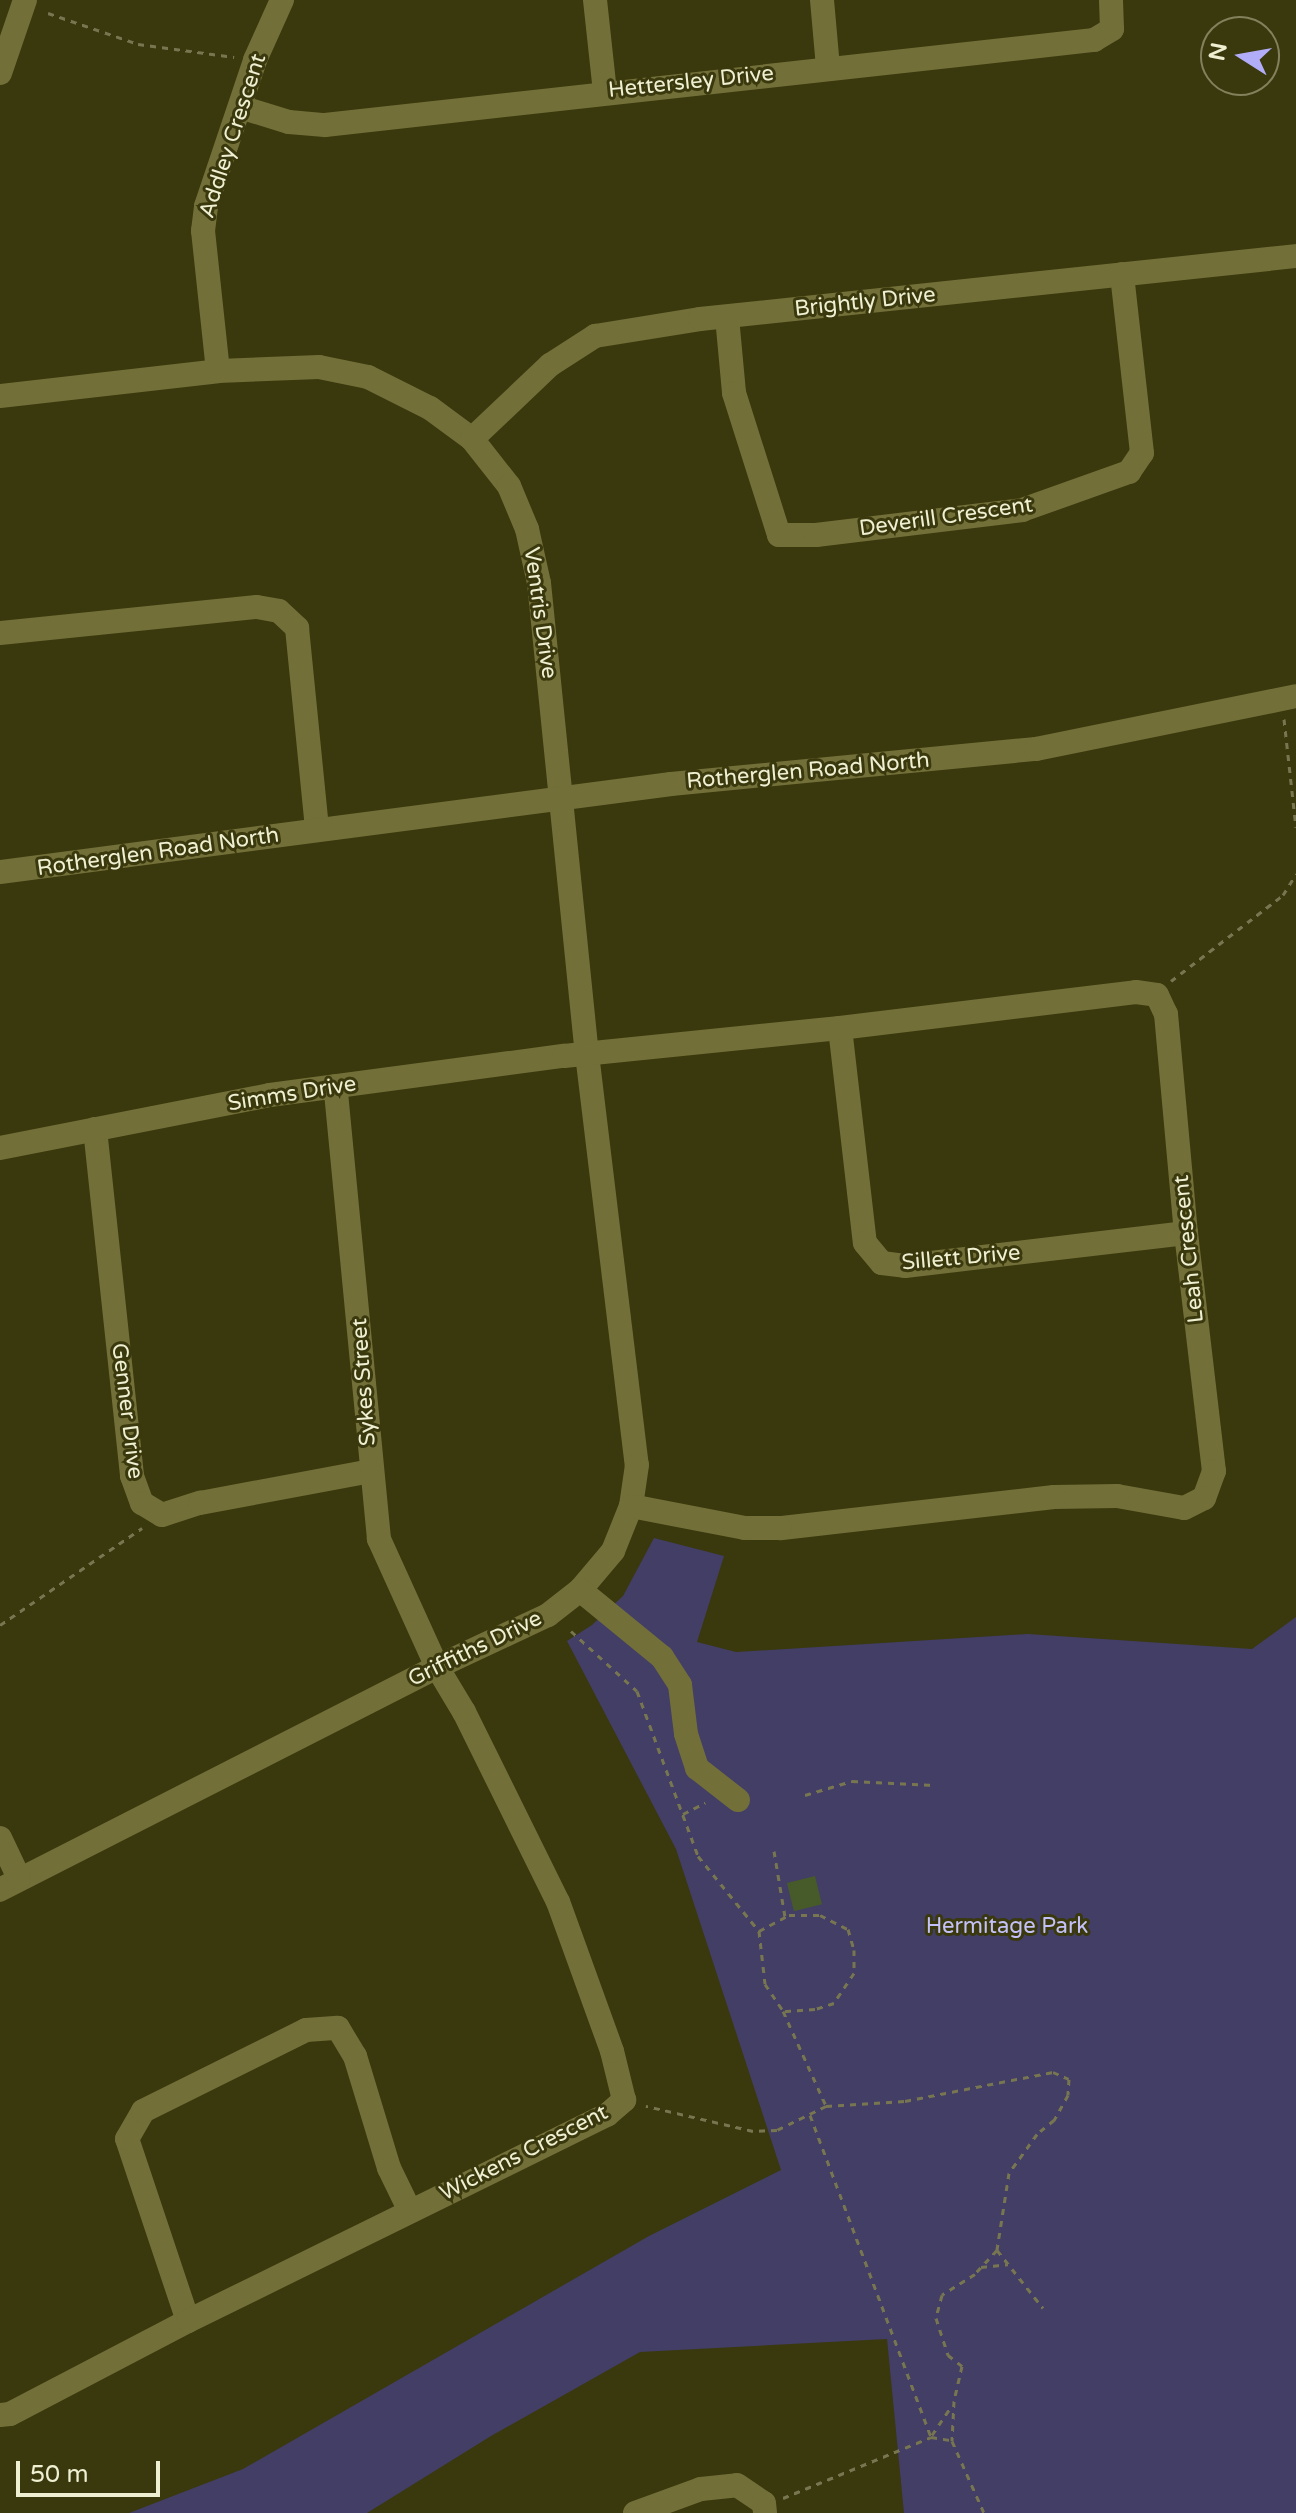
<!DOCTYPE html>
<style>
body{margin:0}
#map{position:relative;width:1296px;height:2513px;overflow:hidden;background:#3a380d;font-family:"Varela Round",sans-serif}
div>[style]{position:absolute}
.green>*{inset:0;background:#423e65}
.building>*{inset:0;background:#475a2a;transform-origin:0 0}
.path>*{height:3px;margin-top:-1.5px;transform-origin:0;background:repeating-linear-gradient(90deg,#787650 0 6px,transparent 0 12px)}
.minor>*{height:24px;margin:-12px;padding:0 12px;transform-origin:12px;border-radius:12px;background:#726f39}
span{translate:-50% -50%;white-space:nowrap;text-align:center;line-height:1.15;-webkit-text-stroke:6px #3a380d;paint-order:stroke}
.street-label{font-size:22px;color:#efefd2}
.park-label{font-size:22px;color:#c4c1f8}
.north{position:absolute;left:1200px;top:16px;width:80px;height:80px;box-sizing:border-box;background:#3a380d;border:2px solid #82815c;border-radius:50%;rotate:281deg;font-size:22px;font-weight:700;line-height:32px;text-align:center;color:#efefd2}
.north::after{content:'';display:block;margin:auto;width:28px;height:36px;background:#b2adf9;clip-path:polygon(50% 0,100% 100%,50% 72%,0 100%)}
.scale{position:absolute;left:16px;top:2461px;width:144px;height:36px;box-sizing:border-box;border:4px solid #efefd2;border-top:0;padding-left:10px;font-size:24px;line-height:28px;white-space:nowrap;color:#efefd2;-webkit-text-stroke:6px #3a380d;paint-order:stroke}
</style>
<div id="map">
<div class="green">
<i style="clip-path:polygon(654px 1538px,724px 1556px,697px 1642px,736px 1652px,1028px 1634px,1252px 1649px,1296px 1617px,1296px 2513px,904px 2513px,887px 2339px,640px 2352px,491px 2436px,367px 2513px,129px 2513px,243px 2469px,649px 2236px,781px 2170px,676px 1849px,567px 1641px,592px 1625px,623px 1596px)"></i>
</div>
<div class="building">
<i style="left:815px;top:1876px;width:29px;height:29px;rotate:76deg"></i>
</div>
<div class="path">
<i style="left:48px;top:13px;width:95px;rotate:19deg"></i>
<i style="left:138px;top:44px;width:97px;rotate:7.7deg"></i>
<i style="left:1284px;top:719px;width:109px;rotate:83.7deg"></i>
<i style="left:1171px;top:981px;width:141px;rotate:-37.5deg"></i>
<i style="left:1283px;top:895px;width:25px;rotate:-58deg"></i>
<i style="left:0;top:1625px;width:172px;rotate:-34.3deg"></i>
<i style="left:571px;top:1631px;width:89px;rotate:42.3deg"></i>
<i style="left:637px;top:1691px;width:176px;rotate:69.7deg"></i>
<i style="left:698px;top:1856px;width:97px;rotate:50.9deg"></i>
<i style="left:759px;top:1931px;width:53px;rotate:83.5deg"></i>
<i style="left:765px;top:1984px;width:32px;rotate:56deg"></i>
<i style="left:783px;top:2011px;width:104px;rotate:65.6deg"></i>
<i style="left:826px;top:2106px;width:55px;rotate:153.9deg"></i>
<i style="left:777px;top:2130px;width:24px;rotate:178deg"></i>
<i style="left:753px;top:2131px;width:110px;rotate:-166.8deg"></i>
<i style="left:805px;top:1795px;width:49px;rotate:-16.6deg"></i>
<i style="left:852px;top:1781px;width:82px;rotate:2.8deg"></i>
<i style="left:683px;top:1814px;width:25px;rotate:-27deg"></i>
<i style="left:774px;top:1851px;width:67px;rotate:80.5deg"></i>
<i style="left:759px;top:1931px;width:34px;rotate:-28deg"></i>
<i style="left:789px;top:1915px;width:31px"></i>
<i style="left:820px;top:1915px;width:31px;rotate:27deg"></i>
<i style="left:848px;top:1929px;width:22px;rotate:74deg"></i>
<i style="left:854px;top:1950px;width:23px;rotate:90deg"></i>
<i style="left:854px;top:1973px;width:36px;rotate:124deg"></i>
<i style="left:834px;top:2003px;width:20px;rotate:162deg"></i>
<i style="left:815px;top:2009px;width:32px;rotate:176deg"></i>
<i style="left:826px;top:2106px;width:79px;rotate:-3.6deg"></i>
<i style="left:905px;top:2101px;width:151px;rotate:-11.1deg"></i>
<i style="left:1053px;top:2072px;width:17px;rotate:24deg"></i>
<i style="left:1069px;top:2079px;width:16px;rotate:94deg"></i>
<i style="left:1068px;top:2095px;width:29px;rotate:119deg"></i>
<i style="left:1054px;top:2120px;width:22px;rotate:141deg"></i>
<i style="left:1037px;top:2134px;width:48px;rotate:125.7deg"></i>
<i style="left:1009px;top:2173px;width:78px;rotate:98.9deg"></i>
<i style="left:997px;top:2250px;width:33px;rotate:133deg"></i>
<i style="left:975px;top:2274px;width:39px;rotate:148deg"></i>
<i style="left:942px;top:2295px;width:24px;rotate:105deg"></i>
<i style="left:936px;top:2318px;width:39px;rotate:72deg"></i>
<i style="left:948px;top:2355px;width:18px;rotate:38deg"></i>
<i style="left:962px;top:2366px;width:36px;rotate:103deg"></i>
<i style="left:954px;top:2401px;width:40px;rotate:92.9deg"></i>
<i style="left:952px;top:2441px;width:79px;rotate:66deg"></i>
<i style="left:810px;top:2115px;width:344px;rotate:69.4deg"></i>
<i style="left:997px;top:2250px;width:74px;rotate:51.6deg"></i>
<i style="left:981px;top:2267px;width:27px;rotate:-6deg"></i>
<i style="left:932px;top:2435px;width:36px;rotate:-56deg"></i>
<i style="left:783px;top:2498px;width:160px;rotate:-22.4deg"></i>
<i style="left:931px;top:2437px;width:20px;rotate:9deg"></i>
</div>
<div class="minor">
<i style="left:595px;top:0;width:93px;rotate:83.8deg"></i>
<i style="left:822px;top:0;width:67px;rotate:84.9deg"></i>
<i style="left:0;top:73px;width:77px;rotate:-71.1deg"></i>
<i style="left:240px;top:107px;width:51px;rotate:17deg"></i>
<i style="left:289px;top:122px;width:36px;rotate:5deg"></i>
<i style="left:325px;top:125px;width:774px;rotate:-6.31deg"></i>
<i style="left:1094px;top:40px;width:21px;rotate:-31deg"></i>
<i style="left:1112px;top:29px;width:29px;rotate:-92deg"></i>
<i style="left:727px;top:317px;width:76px;rotate:84.7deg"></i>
<i style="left:734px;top:393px;width:149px;rotate:72.4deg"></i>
<i style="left:779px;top:535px;width:37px"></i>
<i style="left:816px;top:535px;width:208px;rotate:-6.9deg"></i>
<i style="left:1022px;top:510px;width:114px;rotate:-19.6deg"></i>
<i style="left:1129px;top:472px;width:23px;rotate:-56deg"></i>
<i style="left:1142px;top:453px;width:180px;rotate:-96.4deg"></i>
<i style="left:218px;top:371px;width:141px;rotate:-96.1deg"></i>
<i style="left:203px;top:231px;width:25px;rotate:-83deg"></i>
<i style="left:206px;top:206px;width:154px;rotate:-71.4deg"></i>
<i style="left:255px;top:60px;width:66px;rotate:-65.8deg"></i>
<i style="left:0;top:396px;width:219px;rotate:-6.5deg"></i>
<i style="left:218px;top:371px;width:101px;rotate:-2.3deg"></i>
<i style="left:319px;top:367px;width:50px;rotate:11.5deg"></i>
<i style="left:368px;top:377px;width:69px;rotate:26.6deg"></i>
<i style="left:430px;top:408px;width:52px;rotate:36.4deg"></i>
<i style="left:472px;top:439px;width:60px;rotate:51.8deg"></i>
<i style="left:509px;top:486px;width:47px;rotate:67.3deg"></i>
<i style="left:527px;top:529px;width:55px;rotate:77.5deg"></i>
<i style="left:539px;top:583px;width:473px;rotate:84.2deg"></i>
<i style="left:587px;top:1054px;width:414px;rotate:83.1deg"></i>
<i style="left:637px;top:1465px;width:41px;rotate:98.3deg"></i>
<i style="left:631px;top:1506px;width:48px;rotate:111.8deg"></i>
<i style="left:613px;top:1551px;width:51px;rotate:130.2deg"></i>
<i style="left:580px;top:1590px;width:41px;rotate:142deg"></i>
<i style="left:548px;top:1615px;width:123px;rotate:154.9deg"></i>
<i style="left:437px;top:1667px;width:491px;rotate:153deg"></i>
<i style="left:472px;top:439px;width:108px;rotate:-43.5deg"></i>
<i style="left:550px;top:365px;width:54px;rotate:-32.8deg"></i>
<i style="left:595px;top:336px;width:106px;rotate:-9.2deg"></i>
<i style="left:700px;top:319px;width:599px;rotate:-6.03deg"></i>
<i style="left:0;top:633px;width:258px;rotate:-5.8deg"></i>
<i style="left:257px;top:607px;width:22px;rotate:10deg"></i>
<i style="left:279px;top:611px;width:25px;rotate:43deg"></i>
<i style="left:297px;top:628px;width:203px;rotate:84.3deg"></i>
<i style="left:0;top:872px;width:677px;rotate:-7.47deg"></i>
<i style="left:671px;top:784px;width:367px;rotate:-5.5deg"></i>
<i style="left:1036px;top:749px;width:265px;rotate:-11.5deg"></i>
<i style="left:840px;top:1028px;width:216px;rotate:83.4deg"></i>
<i style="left:865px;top:1243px;width:26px;rotate:50deg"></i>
<i style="left:882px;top:1263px;width:23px;rotate:7deg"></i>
<i style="left:905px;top:1266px;width:283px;rotate:-6.7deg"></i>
<i style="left:95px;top:1129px;width:349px;rotate:83.9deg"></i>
<i style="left:132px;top:1476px;width:29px;rotate:70deg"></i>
<i style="left:142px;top:1503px;width:23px;rotate:31deg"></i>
<i style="left:162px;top:1515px;width:40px;rotate:-18deg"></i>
<i style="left:200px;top:1503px;width:174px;rotate:-10.6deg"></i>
<i style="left:0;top:1148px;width:275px;rotate:-11.1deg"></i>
<i style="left:270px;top:1095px;width:297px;rotate:-7.6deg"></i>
<i style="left:564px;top:1056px;width:277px;rotate:-5.8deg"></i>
<i style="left:840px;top:1028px;width:298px;rotate:-6.9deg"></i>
<i style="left:1136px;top:992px;width:21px;rotate:8deg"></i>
<i style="left:1157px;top:995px;width:21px;rotate:65deg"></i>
<i style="left:1166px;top:1014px;width:220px;rotate:84.8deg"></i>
<i style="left:1186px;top:1233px;width:240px;rotate:83.3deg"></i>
<i style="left:1214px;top:1471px;width:29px;rotate:110deg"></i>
<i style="left:1204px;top:1498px;width:22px;rotate:153deg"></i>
<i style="left:1184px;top:1508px;width:68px;rotate:-169.8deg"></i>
<i style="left:1117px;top:1496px;width:63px;rotate:179.1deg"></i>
<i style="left:1054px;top:1497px;width:276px;rotate:173.5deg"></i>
<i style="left:780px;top:1528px;width:35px;rotate:180deg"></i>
<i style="left:745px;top:1528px;width:116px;rotate:-169.1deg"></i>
<i style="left:580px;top:1590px;width:106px;rotate:39.3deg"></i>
<i style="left:662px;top:1657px;width:33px;rotate:57deg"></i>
<i style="left:680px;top:1685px;width:49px;rotate:83deg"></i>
<i style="left:686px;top:1734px;width:36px;rotate:72deg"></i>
<i style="left:697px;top:1768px;width:52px;rotate:38deg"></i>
<i style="left:0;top:1838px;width:44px;rotate:64.6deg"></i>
<i style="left:188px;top:2321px;width:192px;rotate:-108.5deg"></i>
<i style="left:127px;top:2139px;width:32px;rotate:-60deg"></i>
<i style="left:143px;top:2111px;width:182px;rotate:-26.4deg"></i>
<i style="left:306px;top:2030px;width:32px;rotate:-4deg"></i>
<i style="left:338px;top:2028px;width:33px;rotate:59deg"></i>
<i style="left:355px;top:2056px;width:117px;rotate:73.1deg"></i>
<i style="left:389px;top:2168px;width:48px;rotate:64deg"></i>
<i style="left:0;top:2415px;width:10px;rotate:-6deg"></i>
<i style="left:10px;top:2414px;width:201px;rotate:-27.6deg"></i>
<i style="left:188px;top:2321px;width:467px;rotate:-26.2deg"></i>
<i style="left:607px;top:2115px;width:23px;rotate:-41deg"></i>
<i style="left:624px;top:2100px;width:50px;rotate:-103.8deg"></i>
<i style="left:612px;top:2051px;width:158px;rotate:-109.9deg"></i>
<i style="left:558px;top:1902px;width:212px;rotate:-116.3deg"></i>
<i style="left:464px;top:1712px;width:52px;rotate:-121deg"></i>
<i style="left:437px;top:1667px;width:141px;rotate:-114.4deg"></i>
<i style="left:379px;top:1539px;width:455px;rotate:-95.5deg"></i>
<i style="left:635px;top:2513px;width:70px;rotate:-20deg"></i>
<i style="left:701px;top:2489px;width:36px;rotate:-6deg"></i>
<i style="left:737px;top:2485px;width:32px;rotate:34deg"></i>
<i style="left:764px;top:2503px;width:10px;rotate:84deg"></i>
</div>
<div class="street-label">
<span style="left:691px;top:82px;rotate:-6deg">Hettersley Drive</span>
<span style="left:233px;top:136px;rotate:-72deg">Addley Crescent</span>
<span style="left:865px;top:302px;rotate:-6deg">Brightly Drive</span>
<span style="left:946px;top:517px;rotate:-8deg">Deverill Crescent</span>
<span style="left:540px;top:613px;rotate:82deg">Ventris Drive</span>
<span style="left:808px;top:771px;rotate:-5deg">Rotherglen Road North</span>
<span style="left:158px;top:852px;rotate:-8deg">Rotherglen Road North</span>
<span style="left:292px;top:1094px;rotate:-9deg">Simms Drive</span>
<span style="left:1189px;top:1249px;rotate:-96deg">Leah Crescent</span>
<span style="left:961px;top:1258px;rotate:-5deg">Sillett Drive</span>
<span style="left:364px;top:1382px;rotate:-94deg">Sykes Street</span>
<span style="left:127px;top:1411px;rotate:83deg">Genner Drive</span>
<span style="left:475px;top:1649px;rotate:-26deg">Griffiths Drive</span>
<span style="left:524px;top:2153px;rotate:-27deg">Wickens Crescent</span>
</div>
<div class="park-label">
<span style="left:1007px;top:1927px">Hermitage Park</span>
</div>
<div class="north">N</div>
<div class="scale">50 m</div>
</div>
